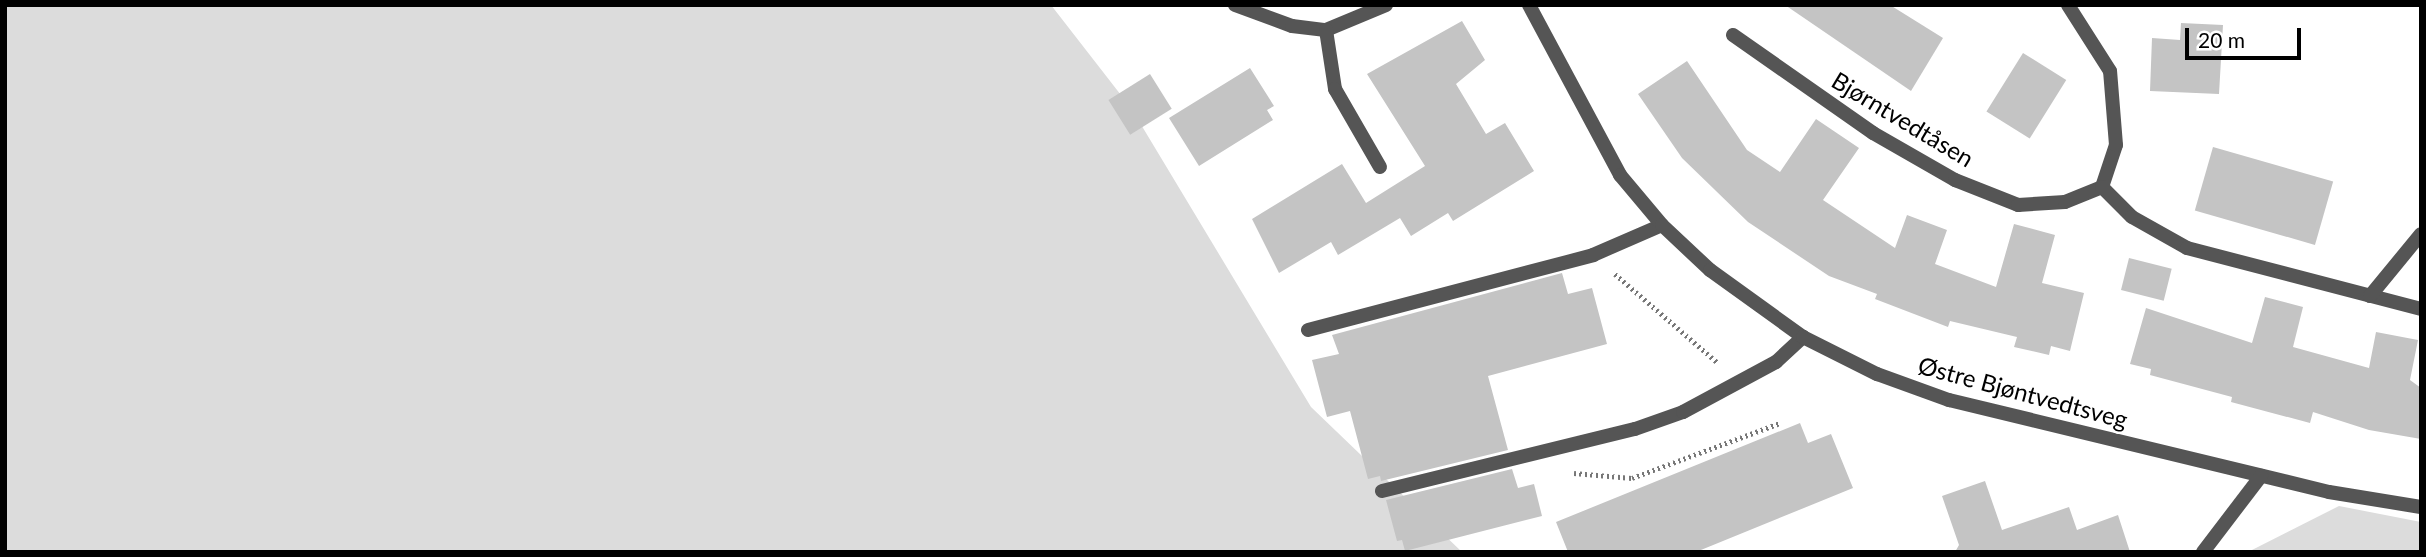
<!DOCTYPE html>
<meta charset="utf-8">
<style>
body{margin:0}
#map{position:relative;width:2426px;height:557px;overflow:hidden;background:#fff;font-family:Lato,sans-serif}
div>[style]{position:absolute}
.green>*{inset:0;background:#dcdcdc}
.building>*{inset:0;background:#c4c4c4;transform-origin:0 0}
.path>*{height:4.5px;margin-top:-2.25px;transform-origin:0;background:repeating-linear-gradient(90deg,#777 0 2px,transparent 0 5.5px)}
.lane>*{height:14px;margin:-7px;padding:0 7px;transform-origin:7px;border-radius:7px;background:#555}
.street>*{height:14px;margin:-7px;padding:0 7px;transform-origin:7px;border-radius:7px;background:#555}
span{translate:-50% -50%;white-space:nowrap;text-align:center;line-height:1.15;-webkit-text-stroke:5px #fff;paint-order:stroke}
.street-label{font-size:24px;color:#000}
.frame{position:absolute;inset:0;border:7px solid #000;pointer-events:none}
.scale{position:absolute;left:2185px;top:28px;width:116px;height:32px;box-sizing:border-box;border:4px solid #000;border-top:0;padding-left:9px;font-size:21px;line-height:24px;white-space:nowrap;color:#000;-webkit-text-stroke:5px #fff;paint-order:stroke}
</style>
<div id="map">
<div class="green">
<i style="clip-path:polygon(5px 5px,1051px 5px,1131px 108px,1311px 407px,1462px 552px,5px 552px)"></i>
<i style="clip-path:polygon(2339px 506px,2421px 522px,2421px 552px,2248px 552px)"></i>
</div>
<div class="building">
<i style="clip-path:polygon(1785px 5px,1890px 5px,1943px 38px,1911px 91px)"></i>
<i style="clip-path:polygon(1462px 21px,1485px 60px,1456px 84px,1486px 134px,1505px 123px,1534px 171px,1453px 221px,1448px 213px,1411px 236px,1400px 218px,1338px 255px,1331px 242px,1279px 273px,1252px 219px,1342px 164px,1366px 203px,1425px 166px,1367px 74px)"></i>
<i style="clip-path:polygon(2181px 23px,2223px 25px,2219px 94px,2150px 91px,2152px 38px,2180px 40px)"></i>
<i style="left:2023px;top:53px;width:51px;height:69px;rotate:32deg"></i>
<i style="clip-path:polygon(1687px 61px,1747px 150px,1780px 172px,1816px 119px,1859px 148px,1823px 200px,1895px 248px,1907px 215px,1947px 230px,1935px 264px,1996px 287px,2014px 224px,2055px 235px,2042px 283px,2084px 293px,2070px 351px,2051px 346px,2049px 355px,2014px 347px,2017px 337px,1950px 321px,1948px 327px,1875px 299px,1877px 294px,1829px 276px,1748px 222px,1682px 158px,1638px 94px)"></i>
<i style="clip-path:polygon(1250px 68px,1274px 106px,1267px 110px,1273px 120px,1199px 166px,1169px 118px)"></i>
<i style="left:1150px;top:74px;width:41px;height:49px;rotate:58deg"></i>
<i style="left:2213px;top:147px;width:125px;height:66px;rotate:16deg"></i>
<i style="left:2129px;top:258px;width:44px;height:33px;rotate:14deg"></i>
<i style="clip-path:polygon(1562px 273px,1568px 294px,1592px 288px,1607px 344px,1488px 376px,1508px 450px,1381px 481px,1380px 476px,1368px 479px,1350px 411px,1327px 417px,1312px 360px,1339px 354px,1332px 335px)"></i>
<i style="clip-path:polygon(2265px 297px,2303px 307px,2293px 347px,2369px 368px,2376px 332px,2418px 340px,2410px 380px,2421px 388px,2421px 439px,2369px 430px,2313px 412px,2310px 423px,2231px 402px,2232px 397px,2150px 375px,2151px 369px,2130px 364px,2146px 308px,2252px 343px)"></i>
<i style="clip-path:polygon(1800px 423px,1808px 443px,1831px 434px,1853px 488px,1696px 552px,1568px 552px,1556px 522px)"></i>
<i style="clip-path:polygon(1512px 469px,1518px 488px,1534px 484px,1542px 516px,1405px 551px,1402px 540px,1397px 541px,1386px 500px)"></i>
<i style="clip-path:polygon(1985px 481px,2002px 530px,2069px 507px,2077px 530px,2118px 515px,2130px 552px,1955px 552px,1959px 545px,1942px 496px)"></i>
</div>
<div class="path">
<i style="left:1615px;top:274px;width:135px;rotate:40.8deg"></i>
<i style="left:1574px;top:473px;width:58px;rotate:4.9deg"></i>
<i style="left:1632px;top:478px;width:158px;rotate:-20.4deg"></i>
</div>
<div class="lane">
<i style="left:1235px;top:5px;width:61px;rotate:20.2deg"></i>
<i style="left:1292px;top:26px;width:34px;rotate:7deg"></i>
<i style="left:1326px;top:30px;width:65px;rotate:-22.6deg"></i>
<i style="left:1326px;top:30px;width:60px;rotate:81.3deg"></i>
<i style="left:1335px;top:89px;width:90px;rotate:60deg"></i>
<i style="left:1308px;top:330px;width:295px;rotate:-14.7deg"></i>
<i style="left:1593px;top:255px;width:75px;rotate:-23.5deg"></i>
<i style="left:1382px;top:491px;width:260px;rotate:-13.8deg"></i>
<i style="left:1635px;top:429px;width:51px;rotate:-19.5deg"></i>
<i style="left:1683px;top:412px;width:106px;rotate:-28.3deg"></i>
<i style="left:1776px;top:362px;width:37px;rotate:-43deg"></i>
</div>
<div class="street">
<i style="left:1529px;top:5px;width:193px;rotate:61.8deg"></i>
<i style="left:1620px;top:175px;width:65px;rotate:50deg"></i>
<i style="left:1662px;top:225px;width:66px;rotate:43.2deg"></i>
<i style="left:1710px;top:270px;width:115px;rotate:35.8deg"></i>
<i style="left:1803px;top:337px;width:83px;rotate:26.6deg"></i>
<i style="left:1877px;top:374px;width:77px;rotate:19.9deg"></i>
<i style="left:1949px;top:400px;width:391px;rotate:13.6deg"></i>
<i style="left:2329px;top:492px;width:93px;rotate:9.3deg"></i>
<i style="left:1733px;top:35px;width:171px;rotate:35deg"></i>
<i style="left:1873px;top:133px;width:95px;rotate:29.8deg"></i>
<i style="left:1955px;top:180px;width:68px;rotate:21.6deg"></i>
<i style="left:2018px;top:205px;width:47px;rotate:-3.7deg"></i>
<i style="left:2065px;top:202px;width:40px;rotate:-22deg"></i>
<i style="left:2102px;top:187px;width:44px;rotate:-71.6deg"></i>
<i style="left:2116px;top:145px;width:74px;rotate:-94.6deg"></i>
<i style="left:2110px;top:71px;width:78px;rotate:-122.5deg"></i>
<i style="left:2102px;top:187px;width:42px;rotate:45deg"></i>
<i style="left:2132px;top:217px;width:63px;rotate:29.4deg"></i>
<i style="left:2187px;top:248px;width:242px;rotate:14.6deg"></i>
<i style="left:2370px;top:296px;width:80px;rotate:-50.6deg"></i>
<i style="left:2203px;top:552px;width:96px;rotate:-52.7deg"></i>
</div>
<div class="street-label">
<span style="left:1903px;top:119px;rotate:31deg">Bjørntvedtåsen</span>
<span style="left:2023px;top:392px;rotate:15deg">Østre Bjøntvedtsveg</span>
</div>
<div class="frame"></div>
<div class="scale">20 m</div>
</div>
